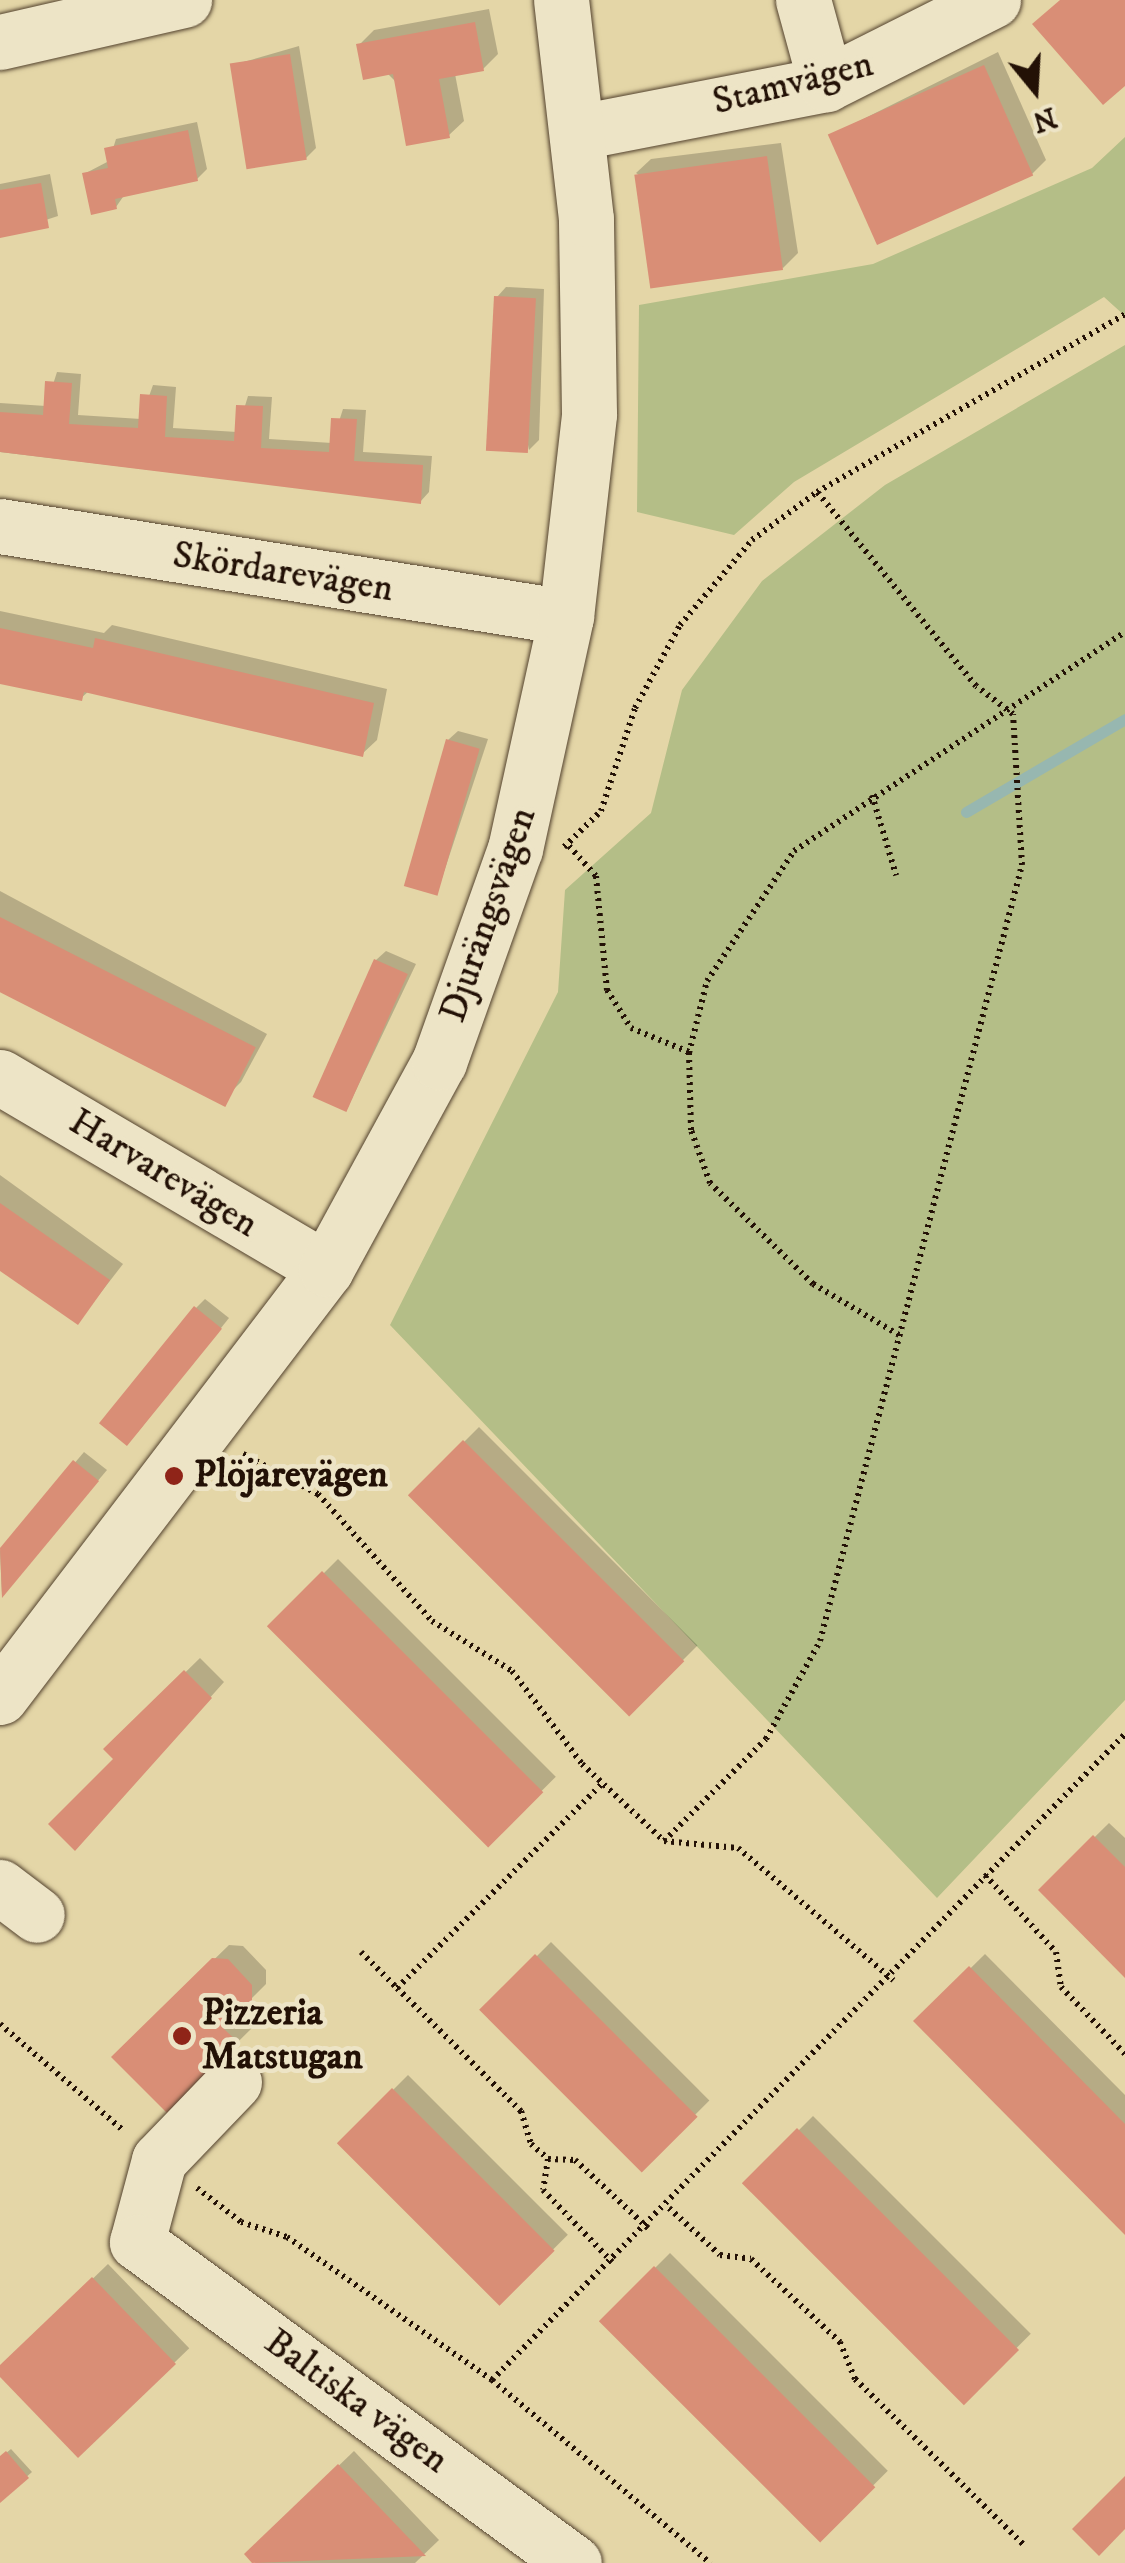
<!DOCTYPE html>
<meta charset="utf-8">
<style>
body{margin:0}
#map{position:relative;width:1125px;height:2563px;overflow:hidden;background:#e4d6a7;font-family:"IM FELL DW Pica",serif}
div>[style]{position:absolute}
.green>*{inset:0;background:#b4be87}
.shadow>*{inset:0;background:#0003;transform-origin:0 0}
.stream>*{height:11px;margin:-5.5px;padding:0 5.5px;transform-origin:5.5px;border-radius:5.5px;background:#97b7b0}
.building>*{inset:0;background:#d98e76;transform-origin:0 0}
.path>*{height:6px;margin-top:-3px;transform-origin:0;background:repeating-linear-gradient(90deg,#231106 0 2.5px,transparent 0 7.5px)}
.roads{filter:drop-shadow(0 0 2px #53422e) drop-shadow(0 0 2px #53422e)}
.minor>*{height:55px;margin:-27.5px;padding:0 27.5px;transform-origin:27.5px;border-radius:27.5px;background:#ede4c6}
.dots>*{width:28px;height:28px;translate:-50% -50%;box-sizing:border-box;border:5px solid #ede4c6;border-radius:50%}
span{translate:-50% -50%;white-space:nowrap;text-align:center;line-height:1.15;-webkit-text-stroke:9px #ede4c6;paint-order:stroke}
.street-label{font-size:38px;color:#231106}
.poi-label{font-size:38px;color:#231106;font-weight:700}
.left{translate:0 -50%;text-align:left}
.north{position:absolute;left:985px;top:40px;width:100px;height:100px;-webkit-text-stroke:8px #ede4c6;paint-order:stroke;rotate:162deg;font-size:28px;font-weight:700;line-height:40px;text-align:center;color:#231106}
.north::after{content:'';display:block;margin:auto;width:35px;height:45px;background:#231106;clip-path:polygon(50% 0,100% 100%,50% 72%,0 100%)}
</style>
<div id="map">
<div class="green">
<i style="clip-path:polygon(1125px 137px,1125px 316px,1104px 297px,794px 482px,734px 535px,637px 512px,639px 305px,873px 264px,1092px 168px)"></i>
<i style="clip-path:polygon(1125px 345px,1125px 1700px,937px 1898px,390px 1325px,558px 992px,565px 890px,651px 813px,682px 690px,762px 581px,885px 485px)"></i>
</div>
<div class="shadow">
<i style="clip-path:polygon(489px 9px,498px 54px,483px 69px,455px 74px,464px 121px,449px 135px,359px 45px,374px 30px)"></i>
<i style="clip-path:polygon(299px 46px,316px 148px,306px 158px,233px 65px)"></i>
<i style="clip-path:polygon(998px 52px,1046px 160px,1032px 174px,831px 135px)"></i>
<i style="clip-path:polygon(197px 122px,207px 169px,197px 179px,125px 194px,116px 207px,84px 174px,109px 161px,116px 139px)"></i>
<i style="clip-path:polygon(781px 143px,798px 253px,783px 268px,636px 173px,651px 159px)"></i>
<i style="clip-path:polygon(50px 174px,58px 216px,0 235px,0 184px)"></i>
<i style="clip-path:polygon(506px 287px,544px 289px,539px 440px,529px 450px,497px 297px)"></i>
<i style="clip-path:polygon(57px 372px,81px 374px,78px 415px,141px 419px,153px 385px,176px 387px,173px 428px,237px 432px,248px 396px,272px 397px,269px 439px,332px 443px,343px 409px,366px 410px,363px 452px,432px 456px,429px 492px,420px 502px,0 452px,0 403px,46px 406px)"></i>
<i style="clip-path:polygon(0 611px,104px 633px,112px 625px,387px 689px,377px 740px,362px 754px,89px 691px,81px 698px,0 682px)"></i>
<i style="clip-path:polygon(458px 731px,488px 739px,437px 893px,448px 740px)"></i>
<i style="clip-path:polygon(0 891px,267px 1034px,241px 1082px,226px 1097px,0 973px)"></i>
<i style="clip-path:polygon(386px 951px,416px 964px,347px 1109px,376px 960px)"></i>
<i style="clip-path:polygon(0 1175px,123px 1264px,78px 1322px,0 1265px)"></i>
<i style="clip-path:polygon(205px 1299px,229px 1318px,137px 1433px,196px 1308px)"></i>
<i style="left:479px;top:1427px;width:309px;height:96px;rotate:45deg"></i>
<i style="clip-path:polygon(84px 1452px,107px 1470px,2px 1595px,0 1551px)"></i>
<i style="left:338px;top:1559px;width:308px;height:96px;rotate:45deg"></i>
<i style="clip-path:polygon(200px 1658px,224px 1682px,89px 1833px,117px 1759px,107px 1749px)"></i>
<i style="clip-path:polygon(1109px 1823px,1125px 1838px,1125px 1975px,1041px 1890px)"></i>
<i style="left:551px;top:1942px;width:224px;height:97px;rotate:45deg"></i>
<i style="clip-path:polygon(229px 1945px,243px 1946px,266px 1970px,266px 1984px,237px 2013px,252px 2028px,168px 2111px,114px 2057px)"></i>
<i style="clip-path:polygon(985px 1954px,1125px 2095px,1125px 2231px,917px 2021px)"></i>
<i style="left:408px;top:2075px;width:226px;height:97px;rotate:45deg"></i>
<i style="left:813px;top:2116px;width:308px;height:95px;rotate:45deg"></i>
<i style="left:670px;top:2253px;width:308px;height:96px;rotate:45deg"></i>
<i style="left:108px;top:2264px;width:117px;height:151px;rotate:46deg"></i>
<i style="clip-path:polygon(11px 2449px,32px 2472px,0 2500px,0 2458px)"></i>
<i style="clip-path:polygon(354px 2451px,439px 2540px,415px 2563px,256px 2563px,247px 2554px)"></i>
</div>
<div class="stream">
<i style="left:966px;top:812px;width:184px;rotate:-30.3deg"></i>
</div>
<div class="building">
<i style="clip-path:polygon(1060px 0,1125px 0,1125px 86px,1103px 105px,1032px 24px)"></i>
<i style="clip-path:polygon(475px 22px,484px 71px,439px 79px,450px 138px,406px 146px,393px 74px,363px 80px,356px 44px)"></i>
<i style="left:290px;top:54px;width:107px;height:61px;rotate:81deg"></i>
<i style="left:984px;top:65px;width:121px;height:171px;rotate:66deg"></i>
<i style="clip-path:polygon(188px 130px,198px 181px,115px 199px,117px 209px,91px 215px,82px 173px,108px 168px,104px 148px)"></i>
<i style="left:767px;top:156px;width:115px;height:134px;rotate:82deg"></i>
<i style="clip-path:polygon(41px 183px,49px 228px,0 238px,0 190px)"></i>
<i style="left:494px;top:296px;width:42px;height:155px;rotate:3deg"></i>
<i style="clip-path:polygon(45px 381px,72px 383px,69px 424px,138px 428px,140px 394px,167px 396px,165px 437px,234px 441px,236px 405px,263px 406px,261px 448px,329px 452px,331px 418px,357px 419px,354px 461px,423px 465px,421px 504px,0 452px,0 412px,43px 415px)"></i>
<i style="clip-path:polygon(0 628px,93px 648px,95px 638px,374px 703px,363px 757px,84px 692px,82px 701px,0 684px)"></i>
<i style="left:446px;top:739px;width:35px;height:153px;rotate:16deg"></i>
<i style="left:0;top:917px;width:287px;height:67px;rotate:27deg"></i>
<i style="left:374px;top:959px;width:37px;height:151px;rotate:24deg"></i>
<i style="clip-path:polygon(0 1203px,110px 1280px,78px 1325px,0 1271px)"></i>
<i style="left:194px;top:1306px;width:36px;height:151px;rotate:39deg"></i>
<i style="left:463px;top:1440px;width:313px;height:78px;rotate:45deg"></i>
<i style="clip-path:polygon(73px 1460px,99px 1481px,2px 1598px,0 1548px)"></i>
<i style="left:322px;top:1571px;width:313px;height:78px;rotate:45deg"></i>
<i style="clip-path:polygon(184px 1670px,212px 1698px,75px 1851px,48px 1824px,113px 1759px,103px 1749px)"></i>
<i style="clip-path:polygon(1093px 1835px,1125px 1867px,1125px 1978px,1038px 1890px)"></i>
<i style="left:535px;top:1954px;width:230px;height:79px;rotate:45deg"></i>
<i style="clip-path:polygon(212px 1958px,228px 1959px,252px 1985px,252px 2001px,224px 2029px,240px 2044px,168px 2114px,111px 2057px)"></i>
<i style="clip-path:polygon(969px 1966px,1125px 2124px,1125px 2235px,913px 2021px)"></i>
<i style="left:392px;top:2088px;width:230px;height:78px;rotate:45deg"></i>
<i style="left:797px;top:2128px;width:314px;height:78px;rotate:45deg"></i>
<i style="left:654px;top:2266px;width:313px;height:78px;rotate:45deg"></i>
<i style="clip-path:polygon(92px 2277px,176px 2364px,78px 2458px,0 2377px,0 2365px)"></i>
<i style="clip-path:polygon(6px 2451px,29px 2478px,0 2503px,0 2456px)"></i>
<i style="clip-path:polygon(338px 2464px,426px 2556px,252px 2563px,244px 2554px)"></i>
<i style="clip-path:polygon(1125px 2476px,1125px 2529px,1099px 2556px,1072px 2529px)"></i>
</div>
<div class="path">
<i style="left:872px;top:795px;width:84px;rotate:73.3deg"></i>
<i style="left:569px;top:846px;width:40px;rotate:48deg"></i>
<i style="left:596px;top:876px;width:115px;rotate:84.5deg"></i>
<i style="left:607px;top:990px;width:45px;rotate:57.7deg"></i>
<i style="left:631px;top:1028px;width:63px;rotate:22.5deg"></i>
<i style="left:564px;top:847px;width:52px;rotate:-44.2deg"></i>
<i style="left:601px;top:811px;width:108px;rotate:-71.7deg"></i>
<i style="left:635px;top:708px;width:94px;rotate:-61.5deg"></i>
<i style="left:680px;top:625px;width:111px;rotate:-49.7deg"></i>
<i style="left:752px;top:540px;width:81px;rotate:-36.4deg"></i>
<i style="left:817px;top:492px;width:356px;rotate:-30deg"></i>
<i style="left:899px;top:1335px;width:100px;rotate:-149.3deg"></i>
<i style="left:813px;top:1284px;width:144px;rotate:-135.6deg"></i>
<i style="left:710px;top:1183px;width:56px;rotate:-109.7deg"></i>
<i style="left:691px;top:1130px;width:77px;rotate:-91.5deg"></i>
<i style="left:689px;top:1053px;width:74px;rotate:-76deg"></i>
<i style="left:707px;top:981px;width:156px;rotate:-56.2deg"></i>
<i style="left:794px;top:851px;width:397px;rotate:-33.5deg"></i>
<i style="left:243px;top:1454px;width:85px;rotate:28.1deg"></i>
<i style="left:318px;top:1494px;width:171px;rotate:48.1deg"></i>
<i style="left:432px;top:1621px;width:94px;rotate:32deg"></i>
<i style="left:512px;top:1671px;width:116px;rotate:53deg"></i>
<i style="left:582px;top:1764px;width:112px;rotate:43.2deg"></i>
<i style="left:664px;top:1841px;width:74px;rotate:5.4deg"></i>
<i style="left:738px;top:1848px;width:204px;rotate:40.4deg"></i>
<i style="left:664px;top:1841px;width:144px;rotate:-45deg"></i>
<i style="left:766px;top:1739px;width:112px;rotate:-61.1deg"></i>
<i style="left:820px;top:1641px;width:802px;rotate:-75.41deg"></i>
<i style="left:1022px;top:865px;width:151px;rotate:-93.4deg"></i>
<i style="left:1013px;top:714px;width:46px;rotate:-142.9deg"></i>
<i style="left:976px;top:686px;width:251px;rotate:-129.3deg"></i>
<i style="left:985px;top:1875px;width:105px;rotate:47.3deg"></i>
<i style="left:1056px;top:1952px;width:35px;rotate:82deg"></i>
<i style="left:1061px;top:1987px;width:93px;rotate:46.3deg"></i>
<i style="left:361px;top:1952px;width:51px;rotate:45deg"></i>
<i style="left:397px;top:1988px;width:291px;rotate:-44.9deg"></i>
<i style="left:397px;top:1988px;width:175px;rotate:44.8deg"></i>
<i style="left:521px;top:2111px;width:34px;rotate:73deg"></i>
<i style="left:531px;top:2144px;width:23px;rotate:41deg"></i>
<i style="left:548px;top:2159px;width:27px;rotate:2deg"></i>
<i style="left:575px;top:2160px;width:100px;rotate:43deg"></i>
<i style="left:0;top:2024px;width:164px;rotate:40.8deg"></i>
<i style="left:548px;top:2159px;width:31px;rotate:99deg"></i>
<i style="left:543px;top:2190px;width:100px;rotate:46.2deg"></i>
<i style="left:197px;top:2188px;width:56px;rotate:37.7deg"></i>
<i style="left:241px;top:2222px;width:48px;rotate:18.1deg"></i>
<i style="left:287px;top:2237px;width:250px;rotate:34.9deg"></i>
<i style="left:492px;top:2380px;width:285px;rotate:40deg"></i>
<i style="left:669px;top:2208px;width:69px;rotate:42.7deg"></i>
<i style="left:720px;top:2255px;width:31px;rotate:7deg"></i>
<i style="left:751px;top:2259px;width:122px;rotate:43deg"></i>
<i style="left:840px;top:2342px;width:40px;rotate:68deg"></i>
<i style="left:855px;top:2379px;width:238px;rotate:44.5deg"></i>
<i style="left:492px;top:2380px;width:904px;rotate:-45.58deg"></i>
</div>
<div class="roads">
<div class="minor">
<i style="left:803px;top:0;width:87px;rotate:74.7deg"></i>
<i style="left:0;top:42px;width:189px;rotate:-12.9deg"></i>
<i style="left:579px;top:132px;width:252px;rotate:-11deg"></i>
<i style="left:826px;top:84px;width:187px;rotate:-26.7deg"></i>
<i style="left:0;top:526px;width:573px;rotate:9.13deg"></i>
<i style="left:0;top:1077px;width:378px;rotate:30.5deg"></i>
<i style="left:0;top:1697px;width:538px;rotate:-52.7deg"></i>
<i style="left:326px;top:1269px;width:236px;rotate:-61.4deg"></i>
<i style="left:439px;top:1062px;width:226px;rotate:-70.4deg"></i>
<i style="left:515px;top:849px;width:238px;rotate:-77.6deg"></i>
<i style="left:566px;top:617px;width:204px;rotate:-83.5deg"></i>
<i style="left:589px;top:414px;width:195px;rotate:-90.9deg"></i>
<i style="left:586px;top:219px;width:220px;rotate:-96.5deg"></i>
<i style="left:0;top:1887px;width:46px;rotate:37.1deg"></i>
<i style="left:234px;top:2082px;width:108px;rotate:133.9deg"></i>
<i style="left:159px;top:2160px;width:85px;rotate:105deg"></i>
<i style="left:137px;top:2242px;width:542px;rotate:36.3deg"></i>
</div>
</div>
<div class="dots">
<i style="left:174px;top:1476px;background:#8f2418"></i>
<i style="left:182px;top:2036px;background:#8f2418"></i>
</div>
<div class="street-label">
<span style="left:793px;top:84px;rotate:-14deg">Stamvägen</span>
<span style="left:283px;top:573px;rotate:9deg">Skördarevägen</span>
<span style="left:489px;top:915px;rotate:-71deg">Djurängsvägen</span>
<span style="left:163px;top:1174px;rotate:31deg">Harvarevägen</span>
<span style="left:356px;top:2402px;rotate:36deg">Baltiska vägen</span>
</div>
<div class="poi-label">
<span class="left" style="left:194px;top:1476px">Plöjarevägen</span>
<span class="left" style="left:202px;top:2036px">Pizzeria<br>Matstugan</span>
</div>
<div class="north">N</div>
</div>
